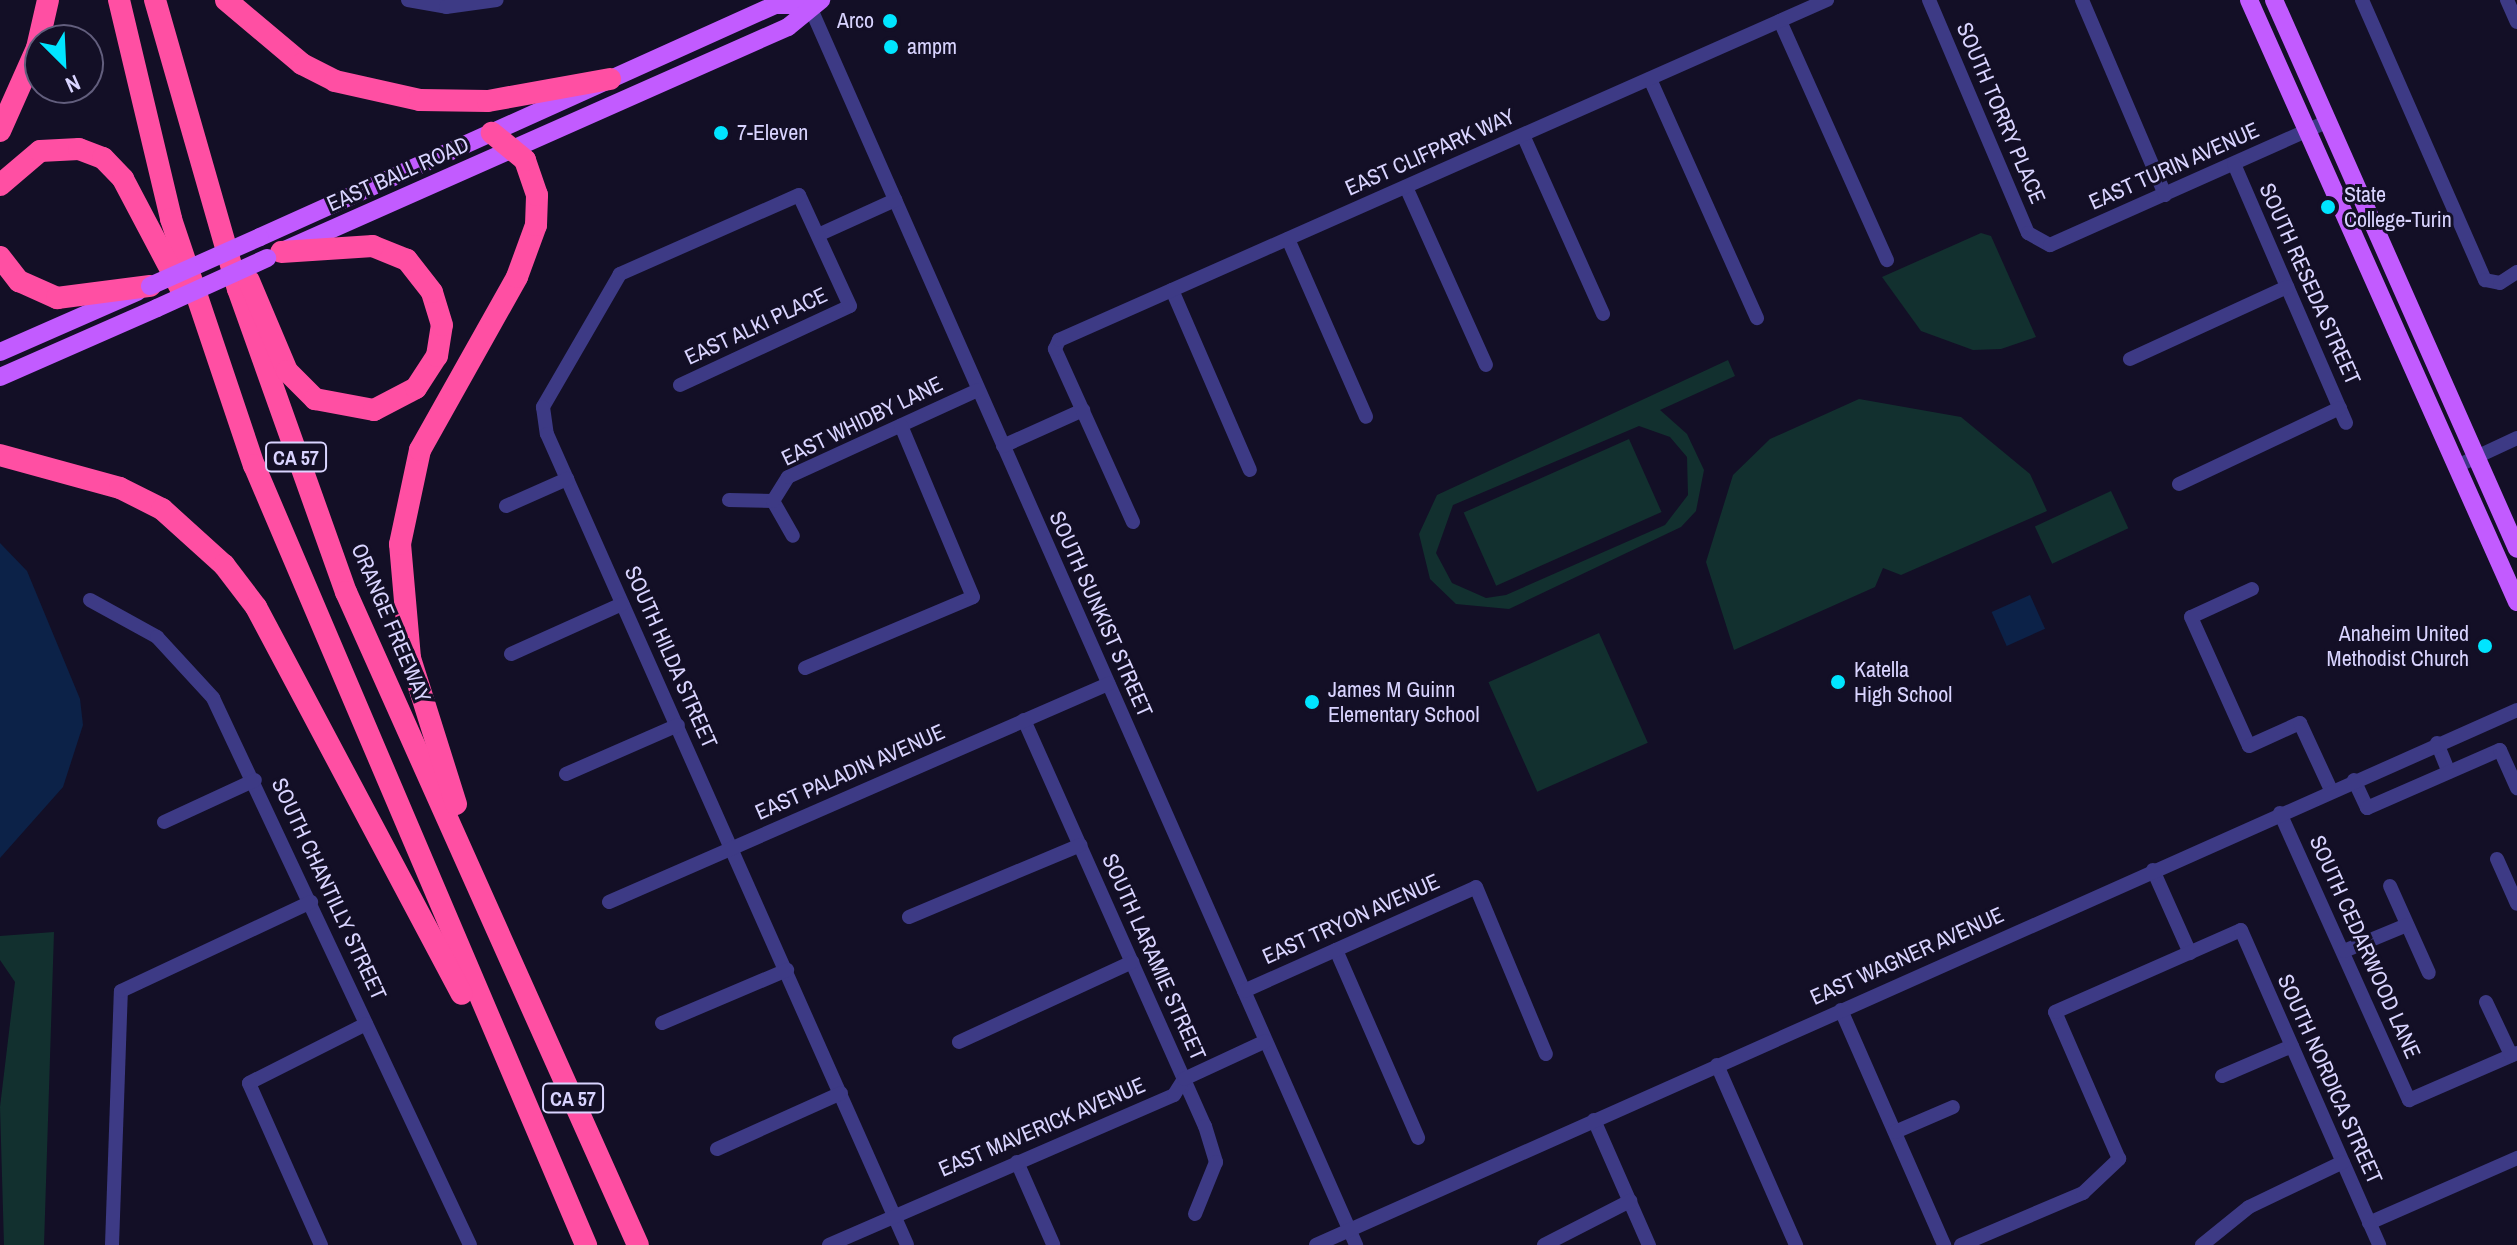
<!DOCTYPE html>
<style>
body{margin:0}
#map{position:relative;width:2517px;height:1245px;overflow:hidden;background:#130f26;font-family:"Archivo Narrow",sans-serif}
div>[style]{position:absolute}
.green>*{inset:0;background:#12302f;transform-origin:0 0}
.water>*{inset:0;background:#0c2248;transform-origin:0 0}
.minor>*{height:14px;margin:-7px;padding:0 7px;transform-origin:7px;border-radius:7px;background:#3d3a85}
.major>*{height:18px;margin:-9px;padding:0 9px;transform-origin:9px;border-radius:9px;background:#c25bff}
.highway>*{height:22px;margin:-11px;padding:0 11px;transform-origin:11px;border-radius:11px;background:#ff4fa3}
.major-bridge>*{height:18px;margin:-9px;padding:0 9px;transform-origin:9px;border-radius:9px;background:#c25bff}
.dots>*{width:22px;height:22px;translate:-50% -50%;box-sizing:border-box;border:4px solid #130f26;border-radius:50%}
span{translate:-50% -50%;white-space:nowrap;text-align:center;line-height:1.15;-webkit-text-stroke:6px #130f26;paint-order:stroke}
.shield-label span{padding:2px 6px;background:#130f26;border:2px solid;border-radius:6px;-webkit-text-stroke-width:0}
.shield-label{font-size:20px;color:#d9d4ff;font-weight:700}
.poi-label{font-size:22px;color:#d9d4ff}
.right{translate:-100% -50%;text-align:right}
.left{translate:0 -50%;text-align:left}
.street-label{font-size:22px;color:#d9d4ff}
.north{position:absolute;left:24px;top:24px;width:80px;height:80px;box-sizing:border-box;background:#130f26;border:2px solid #625e7d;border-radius:50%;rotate:156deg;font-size:22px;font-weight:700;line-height:32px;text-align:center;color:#d9d4ff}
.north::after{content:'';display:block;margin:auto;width:28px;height:36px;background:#00e5ff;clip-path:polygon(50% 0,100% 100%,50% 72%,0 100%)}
</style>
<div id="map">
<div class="green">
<i style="clip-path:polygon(1981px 233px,1991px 236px,2036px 337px,2001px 349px,1973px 350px,1921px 331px,1882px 277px)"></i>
<i style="clip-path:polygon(evenodd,1728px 360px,1735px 376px,1660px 410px,1687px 434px,1704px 470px,1696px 511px,1681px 527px,1509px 609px,1456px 604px,1430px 579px,1419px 534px,1437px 495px,1728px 360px,1639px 426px,1670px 437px,1687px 457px,1688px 495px,1665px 525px,1506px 595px,1486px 598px,1452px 583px,1436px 553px,1453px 505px,1639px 426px)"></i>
<i style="clip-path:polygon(1859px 399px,1961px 417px,2030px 474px,2047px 511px,1901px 575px,1883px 568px,1875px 587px,1734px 650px,1706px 562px,1733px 475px,1770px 439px)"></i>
<i style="left:1629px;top:439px;width:80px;height:181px;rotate:66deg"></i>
<i style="left:2111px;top:491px;width:41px;height:84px;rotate:65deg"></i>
<i style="left:1599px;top:633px;width:120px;height:121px;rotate:66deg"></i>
<i style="clip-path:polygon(54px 932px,44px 1245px,4px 1245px,0 1107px,15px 982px,0 960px,0 936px)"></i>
</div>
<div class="water">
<i style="clip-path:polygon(0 543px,27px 571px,80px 699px,83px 725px,63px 787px,0 858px)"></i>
<i style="left:2030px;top:595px;width:37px;height:42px;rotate:66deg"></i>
</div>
<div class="minor">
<i style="left:408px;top:0;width:39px;rotate:10deg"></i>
<i style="left:446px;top:7px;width:51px;rotate:-7.8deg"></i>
<i style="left:807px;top:0;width:1361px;rotate:66.2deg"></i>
<i style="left:1929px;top:0;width:253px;rotate:67deg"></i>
<i style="left:2028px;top:233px;width:25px;rotate:29deg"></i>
<i style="left:2050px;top:245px;width:304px;rotate:-24deg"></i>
<i style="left:2082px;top:0;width:212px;rotate:66.9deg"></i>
<i style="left:2362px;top:0;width:306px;rotate:66.3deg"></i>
<i style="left:2485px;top:280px;width:15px;rotate:11deg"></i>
<i style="left:2500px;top:283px;width:20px;rotate:-33deg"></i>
<i style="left:2507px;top:0;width:24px;rotate:66deg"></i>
<i style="left:1780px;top:21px;width:262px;rotate:65.9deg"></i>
<i style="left:1650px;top:79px;width:262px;rotate:65.9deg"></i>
<i style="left:1523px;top:135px;width:196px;rotate:65.9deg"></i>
<i style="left:2234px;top:164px;width:282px;rotate:66.6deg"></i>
<i style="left:1406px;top:187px;width:195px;rotate:65.8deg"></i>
<i style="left:818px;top:235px;width:85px;rotate:-24.4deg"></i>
<i style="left:1288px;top:239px;width:194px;rotate:66.3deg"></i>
<i style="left:1172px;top:290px;width:196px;rotate:66.6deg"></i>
<i style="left:2130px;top:359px;width:173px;rotate:-24.6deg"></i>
<i style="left:680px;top:385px;width:187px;rotate:-24.9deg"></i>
<i style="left:850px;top:306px;width:122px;rotate:-114.7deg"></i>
<i style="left:799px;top:195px;width:196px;rotate:156.2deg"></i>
<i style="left:620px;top:274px;width:154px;rotate:120.1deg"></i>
<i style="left:543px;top:407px;width:27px;rotate:82deg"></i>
<i style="left:547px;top:434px;width:887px;rotate:66.06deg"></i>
<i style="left:1003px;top:446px;width:88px;rotate:-24.2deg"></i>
<i style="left:2457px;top:466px;width:66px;rotate:-25deg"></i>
<i style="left:2179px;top:484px;width:178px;rotate:-25.3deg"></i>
<i style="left:729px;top:500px;width:44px;rotate:1.3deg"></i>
<i style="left:773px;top:501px;width:40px;rotate:60.3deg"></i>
<i style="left:773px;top:501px;width:28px;rotate:-58deg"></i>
<i style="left:788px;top:477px;width:209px;rotate:-24.6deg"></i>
<i style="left:506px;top:506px;width:67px;rotate:-23.9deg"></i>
<i style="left:1133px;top:522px;width:190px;rotate:-114.3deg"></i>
<i style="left:1055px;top:349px;width:10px;rotate:-66deg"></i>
<i style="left:1059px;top:340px;width:840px;rotate:-23.88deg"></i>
<i style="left:2252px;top:589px;width:67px;rotate:155.3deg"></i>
<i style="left:2191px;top:617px;width:141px;rotate:65.8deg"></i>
<i style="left:2249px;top:746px;width:56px;rotate:-24.3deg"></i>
<i style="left:2300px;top:723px;width:74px;rotate:65.2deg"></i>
<i style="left:90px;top:600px;width:77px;rotate:28.9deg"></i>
<i style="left:157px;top:637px;width:83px;rotate:47.4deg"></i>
<i style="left:213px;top:698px;width:604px;rotate:64.83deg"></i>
<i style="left:511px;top:654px;width:122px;rotate:-24.2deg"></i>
<i style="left:805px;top:668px;width:182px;rotate:-22.9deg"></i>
<i style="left:973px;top:597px;width:186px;rotate:-112.8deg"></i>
<i style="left:1024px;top:720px;width:445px;rotate:66deg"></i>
<i style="left:1205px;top:1126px;width:38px;rotate:73deg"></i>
<i style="left:1216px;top:1162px;width:56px;rotate:112deg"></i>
<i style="left:2437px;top:743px;width:31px;rotate:68deg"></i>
<i style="left:566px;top:774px;width:122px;rotate:-23.6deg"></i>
<i style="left:2354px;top:780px;width:31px;rotate:65deg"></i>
<i style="left:2367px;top:808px;width:145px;rotate:-23.6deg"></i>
<i style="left:2500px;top:750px;width:42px;rotate:65.9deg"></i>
<i style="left:2280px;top:813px;width:315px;rotate:65.8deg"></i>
<i style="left:2409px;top:1100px;width:118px;rotate:-23.5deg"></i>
<i style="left:164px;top:822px;width:100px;rotate:-24.8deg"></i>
<i style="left:2497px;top:859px;width:49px;rotate:66deg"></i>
<i style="left:2153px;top:870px;width:91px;rotate:66deg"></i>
<i style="left:2390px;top:886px;width:95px;rotate:65.9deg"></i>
<i style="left:609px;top:902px;width:545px;rotate:-23.6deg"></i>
<i style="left:909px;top:917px;width:186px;rotate:-22.8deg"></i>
<i style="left:1336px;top:950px;width:205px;rotate:66.4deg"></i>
<i style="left:2344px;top:951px;width:68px;rotate:-22.4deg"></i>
<i style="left:1244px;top:991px;width:254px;rotate:-24.1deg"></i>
<i style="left:1476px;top:887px;width:181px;rotate:67.3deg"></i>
<i style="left:2486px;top:1002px;width:59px;rotate:64.7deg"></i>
<i style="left:1841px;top:1010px;width:257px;rotate:66.3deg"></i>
<i style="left:662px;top:1023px;width:136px;rotate:-23deg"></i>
<i style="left:959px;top:1042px;width:191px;rotate:-24.8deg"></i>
<i style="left:1717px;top:1065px;width:197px;rotate:66.3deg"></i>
<i style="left:2222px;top:1076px;width:76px;rotate:-23.2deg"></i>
<i style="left:1594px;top:1120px;width:137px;rotate:66.3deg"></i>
<i style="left:1895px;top:1132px;width:63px;rotate:-23.3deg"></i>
<i style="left:717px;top:1149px;width:136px;rotate:-24.3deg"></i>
<i style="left:1017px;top:1162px;width:90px;rotate:66.3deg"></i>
<i style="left:2369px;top:1223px;width:162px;rotate:-23.7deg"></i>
<i style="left:112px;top:1245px;width:254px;rotate:-88deg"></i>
<i style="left:121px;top:991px;width:210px;rotate:-25.1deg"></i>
<i style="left:321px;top:1245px;width:177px;rotate:-114deg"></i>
<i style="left:249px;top:1083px;width:131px;rotate:-26.8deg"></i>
<i style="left:829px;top:1245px;width:376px;rotate:-23.5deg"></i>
<i style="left:1174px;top:1095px;width:19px;rotate:-58deg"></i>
<i style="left:1184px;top:1079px;width:90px;rotate:-24.9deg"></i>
<i style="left:1316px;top:1245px;width:1315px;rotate:-24.01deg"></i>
<i style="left:1544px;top:1245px;width:97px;rotate:-27.1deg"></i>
<i style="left:1961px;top:1245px;width:133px;rotate:-23.1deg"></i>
<i style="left:2083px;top:1193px;width:50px;rotate:-43.4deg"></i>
<i style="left:2119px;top:1159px;width:160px;rotate:-113.5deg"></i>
<i style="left:2055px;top:1012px;width:203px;rotate:-23.8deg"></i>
<i style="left:2241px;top:930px;width:344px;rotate:66.3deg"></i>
<i style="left:2202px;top:1245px;width:60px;rotate:-39deg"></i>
<i style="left:2249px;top:1207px;width:104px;rotate:-25.6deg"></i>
</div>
<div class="major">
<i style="left:2249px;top:0;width:659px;rotate:66deg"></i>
<i style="left:2274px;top:0;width:600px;rotate:66.12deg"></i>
<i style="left:260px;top:237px;width:565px;rotate:-24.25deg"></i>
<i style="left:775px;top:5px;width:34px"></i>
<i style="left:287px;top:249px;width:548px;rotate:-23.9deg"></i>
<i style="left:788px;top:27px;width:43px;rotate:-39.3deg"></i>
<i style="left:0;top:352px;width:150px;rotate:-23.7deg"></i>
<i style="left:0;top:377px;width:171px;rotate:-23.7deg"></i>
</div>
<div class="highway">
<i style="left:119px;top:0;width:225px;rotate:76.6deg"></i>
<i style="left:171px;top:219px;width:260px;rotate:71.4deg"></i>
<i style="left:254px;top:465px;width:848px;rotate:66.94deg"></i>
<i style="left:155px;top:0;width:301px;rotate:74deg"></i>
<i style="left:238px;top:289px;width:322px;rotate:70.4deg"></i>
<i style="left:346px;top:592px;width:715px;rotate:65.91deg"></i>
<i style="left:226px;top:0;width:99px;rotate:40.1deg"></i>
<i style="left:302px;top:64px;width:37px;rotate:27deg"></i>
<i style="left:335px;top:81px;width:87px;rotate:12.6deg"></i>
<i style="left:420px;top:100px;width:68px;rotate:0.8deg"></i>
<i style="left:488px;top:101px;width:124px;rotate:-10.2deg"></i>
<i style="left:0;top:131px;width:91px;rotate:-66deg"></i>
<i style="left:37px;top:48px;width:49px;rotate:-77.1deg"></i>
<i style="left:0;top:185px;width:52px;rotate:-40.4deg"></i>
<i style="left:40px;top:151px;width:39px;rotate:-3deg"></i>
<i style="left:79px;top:149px;width:26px;rotate:21deg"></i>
<i style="left:103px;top:158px;width:29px;rotate:46deg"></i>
<i style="left:123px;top:179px;width:127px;rotate:62.2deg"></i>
<i style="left:0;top:257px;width:31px;rotate:52deg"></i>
<i style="left:19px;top:281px;width:42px;rotate:24.1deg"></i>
<i style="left:57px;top:298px;width:94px;rotate:-7.4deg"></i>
<i style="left:249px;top:281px;width:98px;rotate:67.1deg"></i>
<i style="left:287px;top:371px;width:40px;rotate:45deg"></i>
<i style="left:315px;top:399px;width:60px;rotate:10.6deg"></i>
<i style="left:374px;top:410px;width:47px;rotate:-27.6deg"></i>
<i style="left:416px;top:388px;width:38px;rotate:-57deg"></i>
<i style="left:437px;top:356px;width:31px;rotate:-81deg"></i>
<i style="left:442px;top:325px;width:34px;rotate:-107deg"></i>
<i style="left:432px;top:292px;width:41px;rotate:-128deg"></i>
<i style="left:407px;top:260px;width:37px;rotate:-158deg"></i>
<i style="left:373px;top:246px;width:92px;rotate:176.3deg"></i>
<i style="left:0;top:455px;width:124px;rotate:15.4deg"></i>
<i style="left:120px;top:488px;width:47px;rotate:26.6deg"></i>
<i style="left:162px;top:509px;width:84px;rotate:42.1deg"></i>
<i style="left:224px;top:565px;width:53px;rotate:52.7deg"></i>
<i style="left:256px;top:607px;width:438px;rotate:62deg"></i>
<i style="left:456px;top:804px;width:153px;rotate:-107.5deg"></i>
<i style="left:410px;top:658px;width:114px;rotate:-95deg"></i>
<i style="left:400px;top:544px;width:96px;rotate:-78deg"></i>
<i style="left:420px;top:450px;width:198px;rotate:-60.7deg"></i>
<i style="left:517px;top:277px;width:55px;rotate:-69.9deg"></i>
<i style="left:536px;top:225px;width:30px;rotate:-88deg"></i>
<i style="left:537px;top:195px;width:37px;rotate:-109deg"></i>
<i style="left:525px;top:160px;width:43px;rotate:-140.7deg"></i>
</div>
<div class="major-bridge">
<i style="left:150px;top:286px;width:120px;rotate:-24deg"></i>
<i style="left:157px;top:308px;width:121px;rotate:-24.4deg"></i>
</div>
<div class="dots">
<i style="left:890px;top:21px;background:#00e5ff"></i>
<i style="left:891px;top:47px;background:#00e5ff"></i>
<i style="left:721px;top:133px;background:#00e5ff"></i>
<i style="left:2328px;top:207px;background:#00e5ff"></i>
<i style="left:2485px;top:646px;background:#00e5ff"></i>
<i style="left:1838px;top:682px;background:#00e5ff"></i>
<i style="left:1312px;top:702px;background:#00e5ff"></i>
</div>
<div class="shield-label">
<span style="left:296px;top:457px">CA 57</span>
<span style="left:573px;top:1098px">CA 57</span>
</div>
<div class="poi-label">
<span class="right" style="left:874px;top:21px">Arco</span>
<span class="left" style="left:907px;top:47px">ampm</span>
<span class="left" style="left:737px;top:133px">7-Eleven</span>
<span class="left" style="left:2344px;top:207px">State<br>College-Turin</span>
<span class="right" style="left:2469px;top:646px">Anaheim United<br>Methodist Church</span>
<span class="left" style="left:1854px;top:682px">Katella<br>High School</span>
<span class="left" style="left:1328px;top:702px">James M Guinn<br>Elementary School</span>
</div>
<div class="street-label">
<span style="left:2001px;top:113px;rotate:67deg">SOUTH TORRY PLACE</span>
<span style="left:1430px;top:152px;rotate:-24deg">EAST CLIFPARK WAY</span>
<span style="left:2174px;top:166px;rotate:-24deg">EAST TURIN AVENUE</span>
<span style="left:398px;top:174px;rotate:-24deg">EAST BALL ROAD</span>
<span style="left:2310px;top:284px;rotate:66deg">SOUTH RESEDA STREET</span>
<span style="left:756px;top:326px;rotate:-25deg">EAST ALKI PLACE</span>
<span style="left:862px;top:421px;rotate:-26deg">EAST WHIDBY LANE</span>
<span style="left:1101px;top:614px;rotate:66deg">SOUTH SUNKIST STREET</span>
<span style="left:391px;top:623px;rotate:67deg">ORANGE FREEWAY</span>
<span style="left:671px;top:657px;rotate:66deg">SOUTH HILDA STREET</span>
<span style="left:850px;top:772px;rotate:-24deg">EAST PALADIN AVENUE</span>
<span style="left:329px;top:889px;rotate:65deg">SOUTH CHANTILLY STREET</span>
<span style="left:1351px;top:919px;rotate:-24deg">EAST TRYON AVENUE</span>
<span style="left:2365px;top:947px;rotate:66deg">SOUTH CEDARWOOD LANE</span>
<span style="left:1907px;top:956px;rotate:-24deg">EAST WAGNER AVENUE</span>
<span style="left:1154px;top:957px;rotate:66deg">SOUTH LARAMIE STREET</span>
<span style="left:2330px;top:1079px;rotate:66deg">SOUTH NORDICA STREET</span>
<span style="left:1042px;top:1127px;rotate:-23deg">EAST MAVERICK AVENUE</span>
</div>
<div class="north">N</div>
</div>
